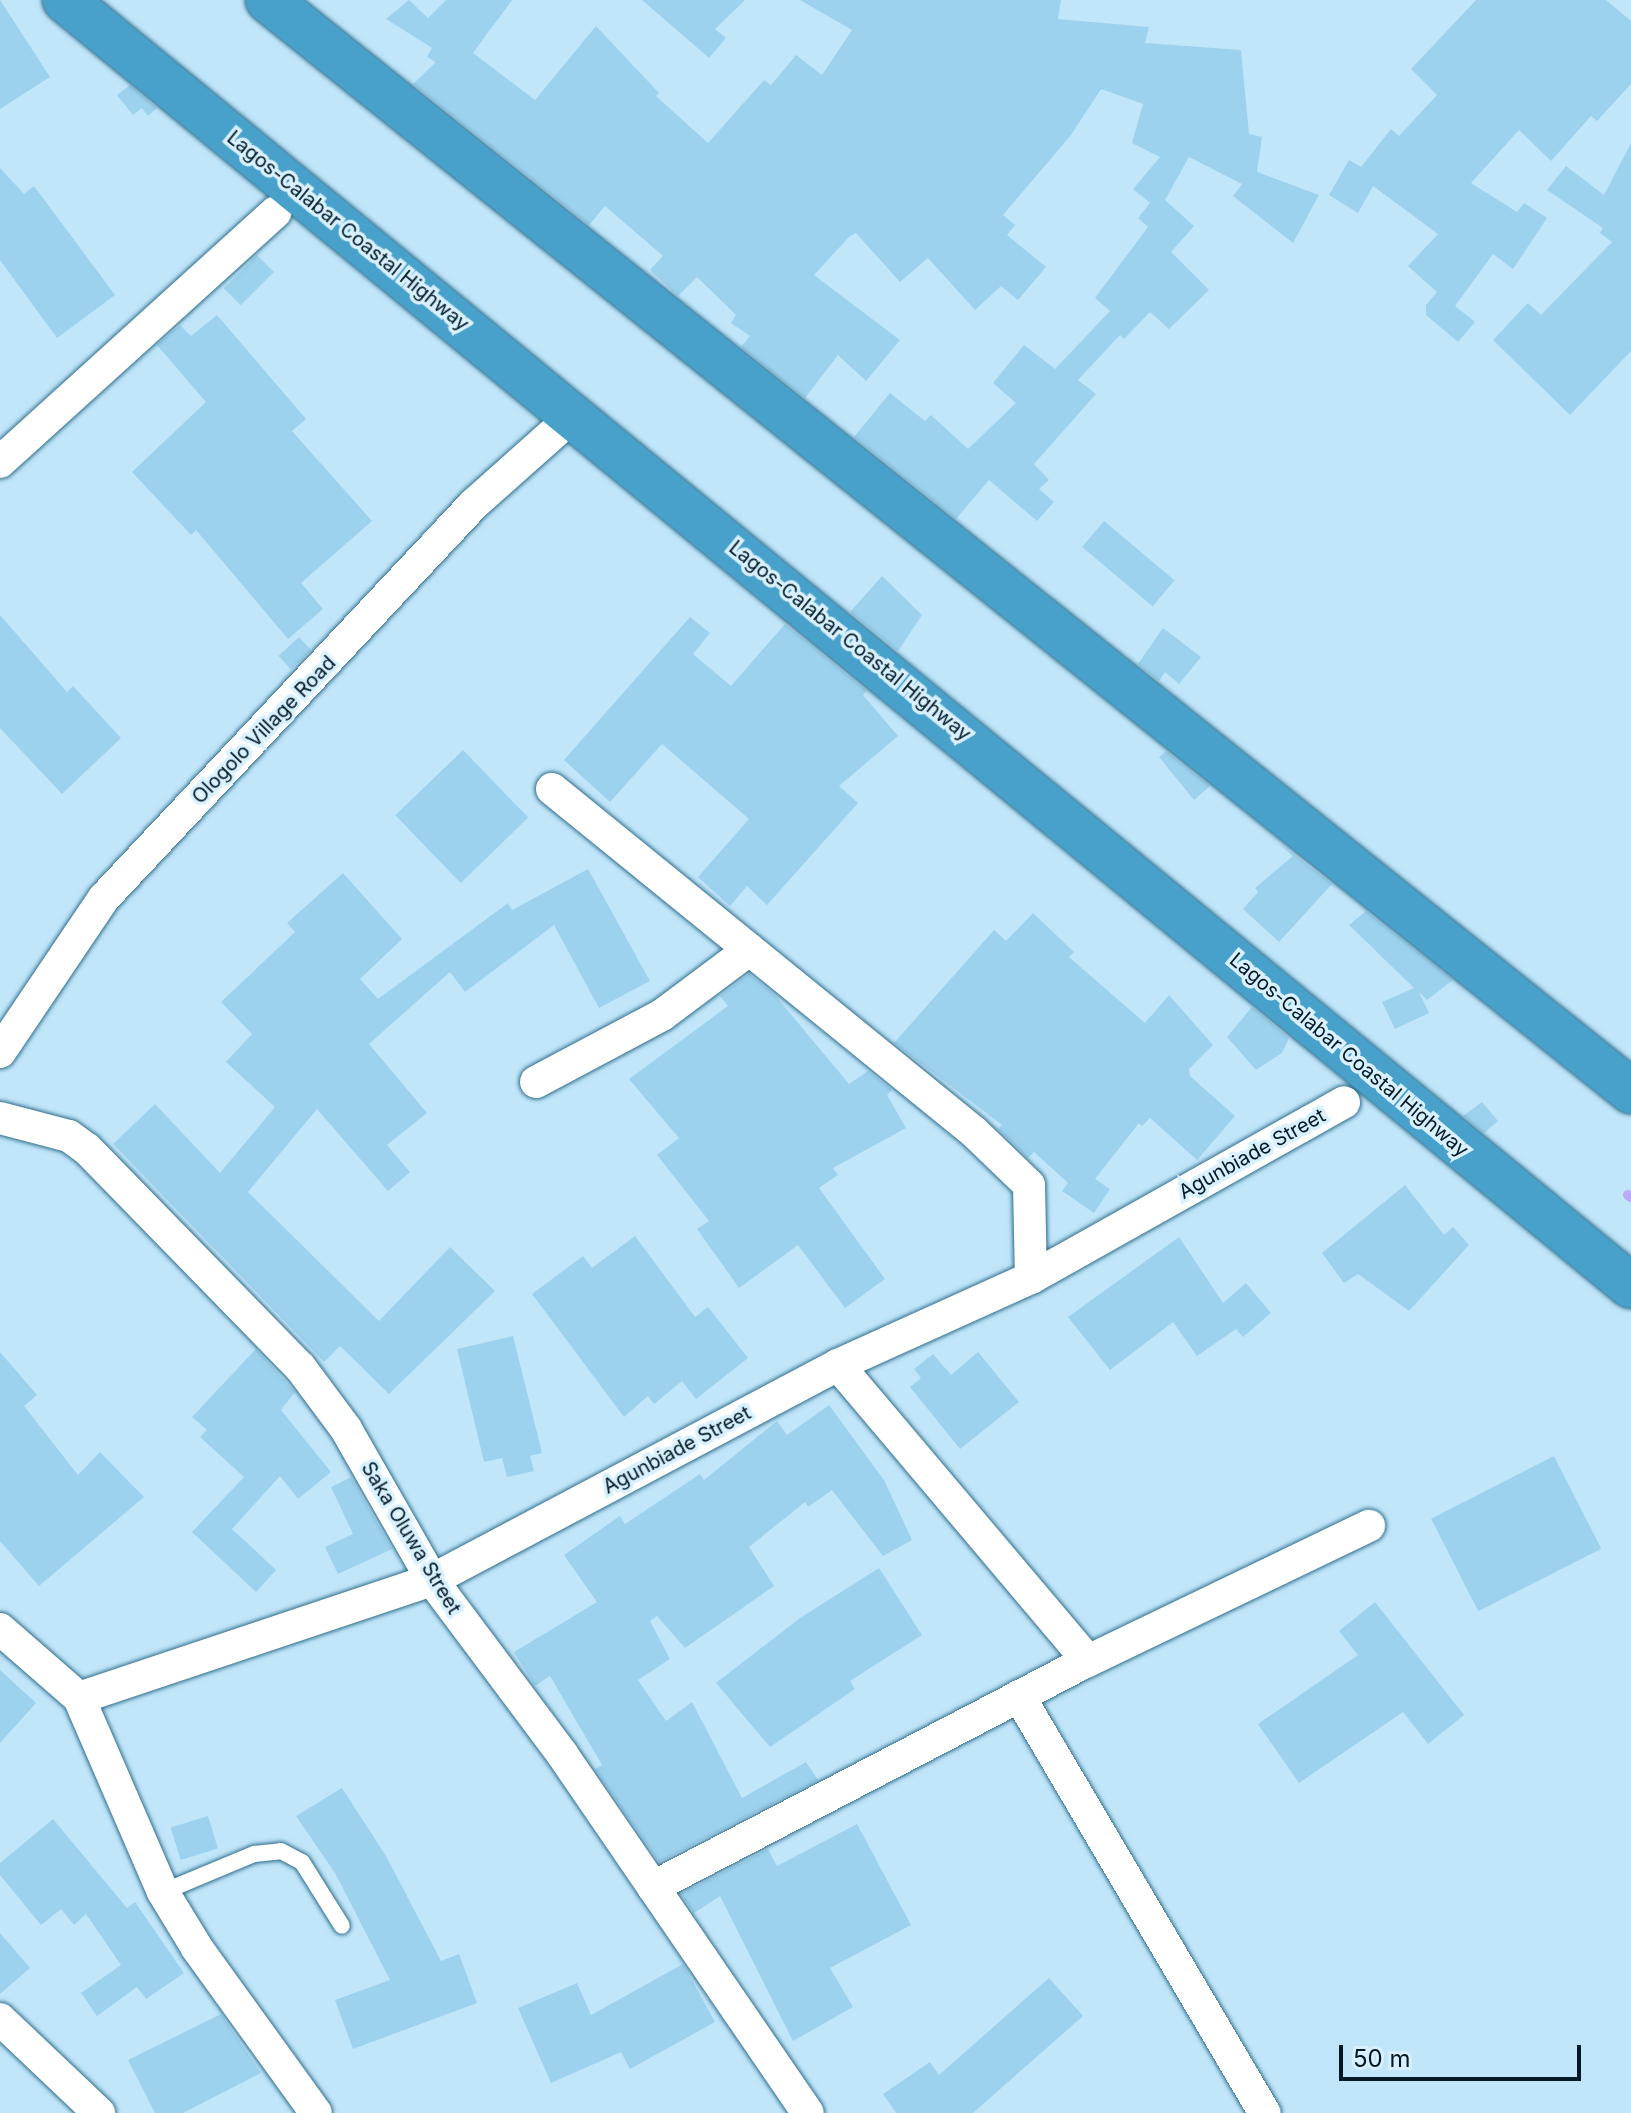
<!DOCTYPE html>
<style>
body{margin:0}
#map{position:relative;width:1631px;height:2113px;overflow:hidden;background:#c1e6fa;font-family:Inter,sans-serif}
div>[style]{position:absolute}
.stream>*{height:10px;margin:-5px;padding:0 5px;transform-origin:5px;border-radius:5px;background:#b8acf3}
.building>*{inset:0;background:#9dd2ee;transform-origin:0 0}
.roads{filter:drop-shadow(0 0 2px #2f6e8c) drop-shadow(0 0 2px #2f6e8c)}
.lane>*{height:16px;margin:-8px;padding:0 8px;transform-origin:8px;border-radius:8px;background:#fff}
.street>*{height:32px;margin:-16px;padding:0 16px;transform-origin:16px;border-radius:16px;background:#fff}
.highway>*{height:44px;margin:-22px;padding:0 22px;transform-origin:22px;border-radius:22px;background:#48a1cb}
span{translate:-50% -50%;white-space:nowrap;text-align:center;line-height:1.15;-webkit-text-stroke:7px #d9f1ff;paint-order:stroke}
.street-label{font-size:20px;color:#011a26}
.scale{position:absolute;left:1339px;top:2045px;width:242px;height:36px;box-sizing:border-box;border:4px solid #011a26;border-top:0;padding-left:10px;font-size:24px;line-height:28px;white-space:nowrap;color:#011a26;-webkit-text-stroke:6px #d9f1ff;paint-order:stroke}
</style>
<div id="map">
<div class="stream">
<i style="left:1628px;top:1195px;width:4px;rotate:34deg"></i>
</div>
<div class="building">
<i style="clip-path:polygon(0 0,50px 77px,0 109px)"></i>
<i style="clip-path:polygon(409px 0,428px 18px,446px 0,512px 0,473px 53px,535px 100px,596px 26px,659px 93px,656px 96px,708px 143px,764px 80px,771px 85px,796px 55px,822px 75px,852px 30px,800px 0,1061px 0,1058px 19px,1149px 27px,1145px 43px,1241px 50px,1249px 134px,1262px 137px,1257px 172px,1319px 195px,1293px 243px,1233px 196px,1242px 184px,1189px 157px,1165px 200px,1194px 226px,1171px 252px,1209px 290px,1169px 329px,1150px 312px,1124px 339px,1120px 335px,1078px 380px,1096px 394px,1034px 464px,1049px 480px,1039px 489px,1054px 502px,1037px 521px,989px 480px,956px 519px,854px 437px,890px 393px,925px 421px,931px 415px,968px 449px,1016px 403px,993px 383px,1024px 345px,1055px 369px,1110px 311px,1095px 298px,1148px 227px,1138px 218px,1150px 203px,1133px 189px,1160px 157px,1132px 143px,1143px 104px,1101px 89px,1071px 135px,1003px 215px,1015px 225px,1007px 235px,1046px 267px,1018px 300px,1001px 286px,975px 310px,928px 258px,900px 282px,856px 233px,849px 237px,814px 275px,900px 340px,866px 381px,838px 355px,805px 398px,741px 347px,750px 336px,731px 323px,736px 315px,697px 277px,678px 296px,650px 270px,663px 256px,605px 206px,589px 225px,413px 84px,436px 62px,427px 57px,432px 48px,386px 19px)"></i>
<i style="clip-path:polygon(642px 0,745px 0,715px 29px,726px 38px,709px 58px)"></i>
<i style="clip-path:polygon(1476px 0,1606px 0,1631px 21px,1631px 84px,1597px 121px,1591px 116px,1551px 161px,1519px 130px,1471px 183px,1517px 212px,1524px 203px,1547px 218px,1513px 269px,1493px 254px,1455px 306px,1475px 322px,1458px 342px,1426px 315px,1426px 305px,1437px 292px,1408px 266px,1438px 234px,1373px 186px,1358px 213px,1329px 195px,1349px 160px,1361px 167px,1391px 129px,1399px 136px,1437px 95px,1411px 69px)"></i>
<i style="clip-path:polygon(130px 85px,157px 108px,148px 116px,142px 108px,133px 115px,117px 95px)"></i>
<i style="clip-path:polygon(1631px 143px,1631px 351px,1570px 415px,1493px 340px,1528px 303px,1541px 315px,1612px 242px,1600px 233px,1603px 228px,1547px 190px,1566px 166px,1604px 195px)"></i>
<i style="clip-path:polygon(0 168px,24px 194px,34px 186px,115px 295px,57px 338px,0 260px)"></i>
<i style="left:257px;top:255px;width:24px;height:47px;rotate:45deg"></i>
<i style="clip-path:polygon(217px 315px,306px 419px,292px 431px,372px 521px,301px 583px,323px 609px,288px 639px,196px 530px,191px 535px,132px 472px,206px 402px,157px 345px,180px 325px,191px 336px)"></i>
<i style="left:1104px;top:521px;width:92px;height:34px;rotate:40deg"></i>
<i style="clip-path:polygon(882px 576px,922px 615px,898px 651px,850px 612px)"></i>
<i style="clip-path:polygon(0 615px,67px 692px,73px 686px,121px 738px,62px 794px,0 728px)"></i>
<i style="clip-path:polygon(690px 617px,710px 633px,693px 654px,731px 686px,785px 624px,867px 691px,863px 695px,898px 736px,839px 786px,858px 803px,767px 905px,747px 886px,730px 906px,698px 877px,749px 819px,662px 744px,610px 802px,564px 760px)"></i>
<i style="clip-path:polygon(1163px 628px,1201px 657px,1179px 684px,1165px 672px,1159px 681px,1138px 664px)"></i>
<i style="left:299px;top:637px;width:18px;height:28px;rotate:47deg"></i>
<i style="left:463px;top:750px;width:94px;height:94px;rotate:46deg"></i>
<i style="clip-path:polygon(1166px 751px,1210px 786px,1194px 800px,1159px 757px)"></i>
<i style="clip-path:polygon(1280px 844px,1332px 884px,1279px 942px,1243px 909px,1258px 892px,1255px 888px,1293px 856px)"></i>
<i style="clip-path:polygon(588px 869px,650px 981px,599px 1008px,554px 925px,465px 992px,450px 972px,369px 1044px,427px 1113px,387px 1145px,410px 1172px,388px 1191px,317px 1109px,248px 1192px,379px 1321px,450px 1247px,495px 1291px,389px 1394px,340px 1346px,324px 1362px,113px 1144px,155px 1104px,220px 1173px,275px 1107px,226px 1062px,252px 1034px,221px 1002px,295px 932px,287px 923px,343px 873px,402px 939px,360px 979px,378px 999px,508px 903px,512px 910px)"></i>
<i style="clip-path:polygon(1366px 911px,1453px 980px,1427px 1000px,1419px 992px,1429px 1013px,1395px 1029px,1382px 1002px,1414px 988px,1349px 925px)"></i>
<i style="clip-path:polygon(1033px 913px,1074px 952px,1069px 957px,1145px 1023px,1169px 995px,1213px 1045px,1189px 1069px,1190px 1076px,1235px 1116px,1197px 1160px,1150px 1118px,1142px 1126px,1139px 1123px,1095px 1179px,1110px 1189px,1094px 1213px,1062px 1191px,1068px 1183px,1034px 1152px,1028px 1158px,998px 1129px,1002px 1125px,894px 1043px,994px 930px,1006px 941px)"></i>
<i style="clip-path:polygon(749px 974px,774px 994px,849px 1084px,868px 1071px,892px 1090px,887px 1095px,906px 1128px,833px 1168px,838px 1175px,819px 1188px,885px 1279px,845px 1308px,798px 1245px,739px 1288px,697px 1229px,709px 1221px,657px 1155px,679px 1138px,629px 1079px,728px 1006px,720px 996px)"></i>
<i style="clip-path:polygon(1252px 1007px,1289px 1038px,1282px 1053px,1256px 1070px,1227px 1037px)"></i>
<i style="clip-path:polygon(1482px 1102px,1498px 1121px,1484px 1133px,1463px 1116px)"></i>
<i style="clip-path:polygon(1405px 1185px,1444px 1235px,1453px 1227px,1469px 1245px,1409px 1311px,1358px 1274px,1344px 1283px,1322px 1253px)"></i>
<i style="clip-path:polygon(635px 1236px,695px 1317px,708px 1307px,748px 1358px,696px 1399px,682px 1381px,654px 1404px,648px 1396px,624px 1417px,532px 1294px,583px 1256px,592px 1268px)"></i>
<i style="clip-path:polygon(1179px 1237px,1223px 1303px,1246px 1283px,1271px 1313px,1243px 1337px,1236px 1329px,1197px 1356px,1173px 1322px,1110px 1370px,1068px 1317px)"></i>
<i style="clip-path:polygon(513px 1336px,542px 1453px,530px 1456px,534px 1471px,507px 1477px,502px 1458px,484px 1462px,457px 1349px)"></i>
<i style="clip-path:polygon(256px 1349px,295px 1392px,281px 1410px,331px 1472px,298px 1499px,280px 1476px,232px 1529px,276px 1570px,256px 1592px,192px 1532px,244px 1477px,200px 1437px,207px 1430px,192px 1417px)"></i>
<i style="clip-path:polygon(0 1352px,37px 1395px,24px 1406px,78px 1475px,100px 1452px,144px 1497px,39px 1586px,0 1541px)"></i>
<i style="clip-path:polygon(978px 1352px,1019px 1402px,960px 1449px,910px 1387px,921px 1378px,914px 1369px,933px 1354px,951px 1375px)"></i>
<i style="clip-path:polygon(829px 1405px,884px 1480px,912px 1540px,883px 1556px,832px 1490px,808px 1507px,805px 1502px,749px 1547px,774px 1586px,685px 1648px,657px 1616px,650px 1621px,670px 1659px,638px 1680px,666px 1721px,692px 1702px,742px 1798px,806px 1762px,818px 1780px,659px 1862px,595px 1769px,602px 1765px,550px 1676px,535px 1686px,514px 1652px,597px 1602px,564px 1555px,620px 1516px,625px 1524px,700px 1474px,704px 1480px,777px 1421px,787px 1435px)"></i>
<i style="left:1554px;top:1456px;width:104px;height:138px;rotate:63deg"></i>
<i style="clip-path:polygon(351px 1477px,392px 1549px,338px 1574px,325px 1547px,353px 1534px,331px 1487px)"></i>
<i style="clip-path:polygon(879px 1568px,922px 1635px,850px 1681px,855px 1689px,770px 1747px,716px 1683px,800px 1618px)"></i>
<i style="clip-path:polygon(1375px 1602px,1464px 1715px,1428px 1744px,1403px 1712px,1299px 1783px,1258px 1724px,1358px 1655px,1339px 1631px)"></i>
<i style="clip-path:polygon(0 1670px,36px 1703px,0 1743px)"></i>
<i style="clip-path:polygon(342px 1788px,386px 1856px,441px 1961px,459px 1954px,477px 2003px,353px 2049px,335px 2000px,390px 1980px,335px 1873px,296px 1816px)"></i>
<i style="left:208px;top:1816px;width:34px;height:39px;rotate:73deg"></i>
<i style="clip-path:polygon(53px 1819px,127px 1908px,135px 1902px,184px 1973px,146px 1999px,137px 1987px,97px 2016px,81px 1993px,121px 1965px,86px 1914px,74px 1925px,61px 1909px,41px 1925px,0 1875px,0 1863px)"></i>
<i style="clip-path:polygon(857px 1824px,911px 1925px,830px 1968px,853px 2007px,793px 2041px,720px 1896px,694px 1913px,681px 1894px,768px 1849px,777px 1866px)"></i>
<i style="clip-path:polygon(0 1933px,30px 1968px,0 1994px)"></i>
<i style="clip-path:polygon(683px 1964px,715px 2022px,630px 2069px,621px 2052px,551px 2083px,518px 2008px,577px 1983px,591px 2015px)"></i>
<i style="clip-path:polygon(1049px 1978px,1083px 2016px,973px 2113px,896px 2113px,883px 2094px,930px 2062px,939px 2075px)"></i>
<i style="clip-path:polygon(221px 2014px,261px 2073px,183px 2113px,155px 2113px,128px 2060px)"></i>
</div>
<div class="roads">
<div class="lane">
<i style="left:163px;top:1892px;width:99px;rotate:-22.7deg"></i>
<i style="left:254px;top:1854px;width:27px;rotate:-6deg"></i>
<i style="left:281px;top:1851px;width:24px;rotate:28deg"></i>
<i style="left:302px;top:1862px;width:75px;rotate:58deg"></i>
</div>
<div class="street">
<i style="left:0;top:462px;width:372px;rotate:-42.2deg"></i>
<i style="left:552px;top:789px;width:544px;rotate:39.1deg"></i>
<i style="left:974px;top:1132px;width:76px;rotate:43.9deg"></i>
<i style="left:1029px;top:1185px;width:93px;rotate:88.8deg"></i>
<i style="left:0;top:1052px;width:186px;rotate:-56deg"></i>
<i style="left:104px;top:898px;width:540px;rotate:-46.8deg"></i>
<i style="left:474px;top:504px;width:110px;rotate:-41.7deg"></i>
<i style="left:536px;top:1082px;width:143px;rotate:-28deg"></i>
<i style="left:662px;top:1015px;width:109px;rotate:-36.8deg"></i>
<i style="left:0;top:1118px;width:71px;rotate:14.6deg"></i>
<i style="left:69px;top:1136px;width:22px;rotate:36deg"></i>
<i style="left:87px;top:1149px;width:305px;rotate:45.7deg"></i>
<i style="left:300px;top:1367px;width:77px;rotate:53.4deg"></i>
<i style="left:346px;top:1429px;width:174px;rotate:60.3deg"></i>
<i style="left:432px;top:1580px;width:217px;rotate:53.2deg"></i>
<i style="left:562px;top:1754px;width:435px;rotate:55.6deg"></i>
<i style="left:838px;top:1365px;width:387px;rotate:49.8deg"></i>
<i style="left:0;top:1629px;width:105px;rotate:41.1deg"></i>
<i style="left:79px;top:1698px;width:372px;rotate:-18.5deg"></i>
<i style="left:432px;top:1580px;width:459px;rotate:-27.9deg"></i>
<i style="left:838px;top:1365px;width:212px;rotate:-24.3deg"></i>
<i style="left:1031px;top:1278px;width:359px;rotate:-29.3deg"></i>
<i style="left:1019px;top:1696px;width:484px;rotate:59.5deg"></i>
<i style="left:79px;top:1698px;width:211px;rotate:66.6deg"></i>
<i style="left:163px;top:1892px;width:66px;rotate:58.7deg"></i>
<i style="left:197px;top:1948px;width:203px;rotate:54.2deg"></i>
<i style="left:653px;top:1887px;width:490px;rotate:-27.5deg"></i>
<i style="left:1088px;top:1661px;width:312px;rotate:-25.7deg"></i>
<i style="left:0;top:2019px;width:137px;rotate:43.5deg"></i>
</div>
<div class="highway">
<i style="left:65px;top:0;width:2026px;rotate:39.39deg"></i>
<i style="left:268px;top:0;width:1746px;rotate:38.68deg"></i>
</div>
</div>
<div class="street-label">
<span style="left:348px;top:231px;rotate:39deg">Lagos-Calabar Coastal Highway</span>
<span style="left:850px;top:641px;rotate:39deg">Lagos-Calabar Coastal Highway</span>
<span style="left:264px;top:730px;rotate:-46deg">Ologolo Village Road</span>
<span style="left:1349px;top:1055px;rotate:40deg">Lagos-Calabar Coastal Highway</span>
<span style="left:1252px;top:1154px;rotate:-29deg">Agunbiade Street</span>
<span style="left:677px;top:1450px;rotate:-28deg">Agunbiade Street</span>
<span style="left:411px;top:1538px;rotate:59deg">Saka Oluwa Street</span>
</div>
<div class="scale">50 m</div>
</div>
